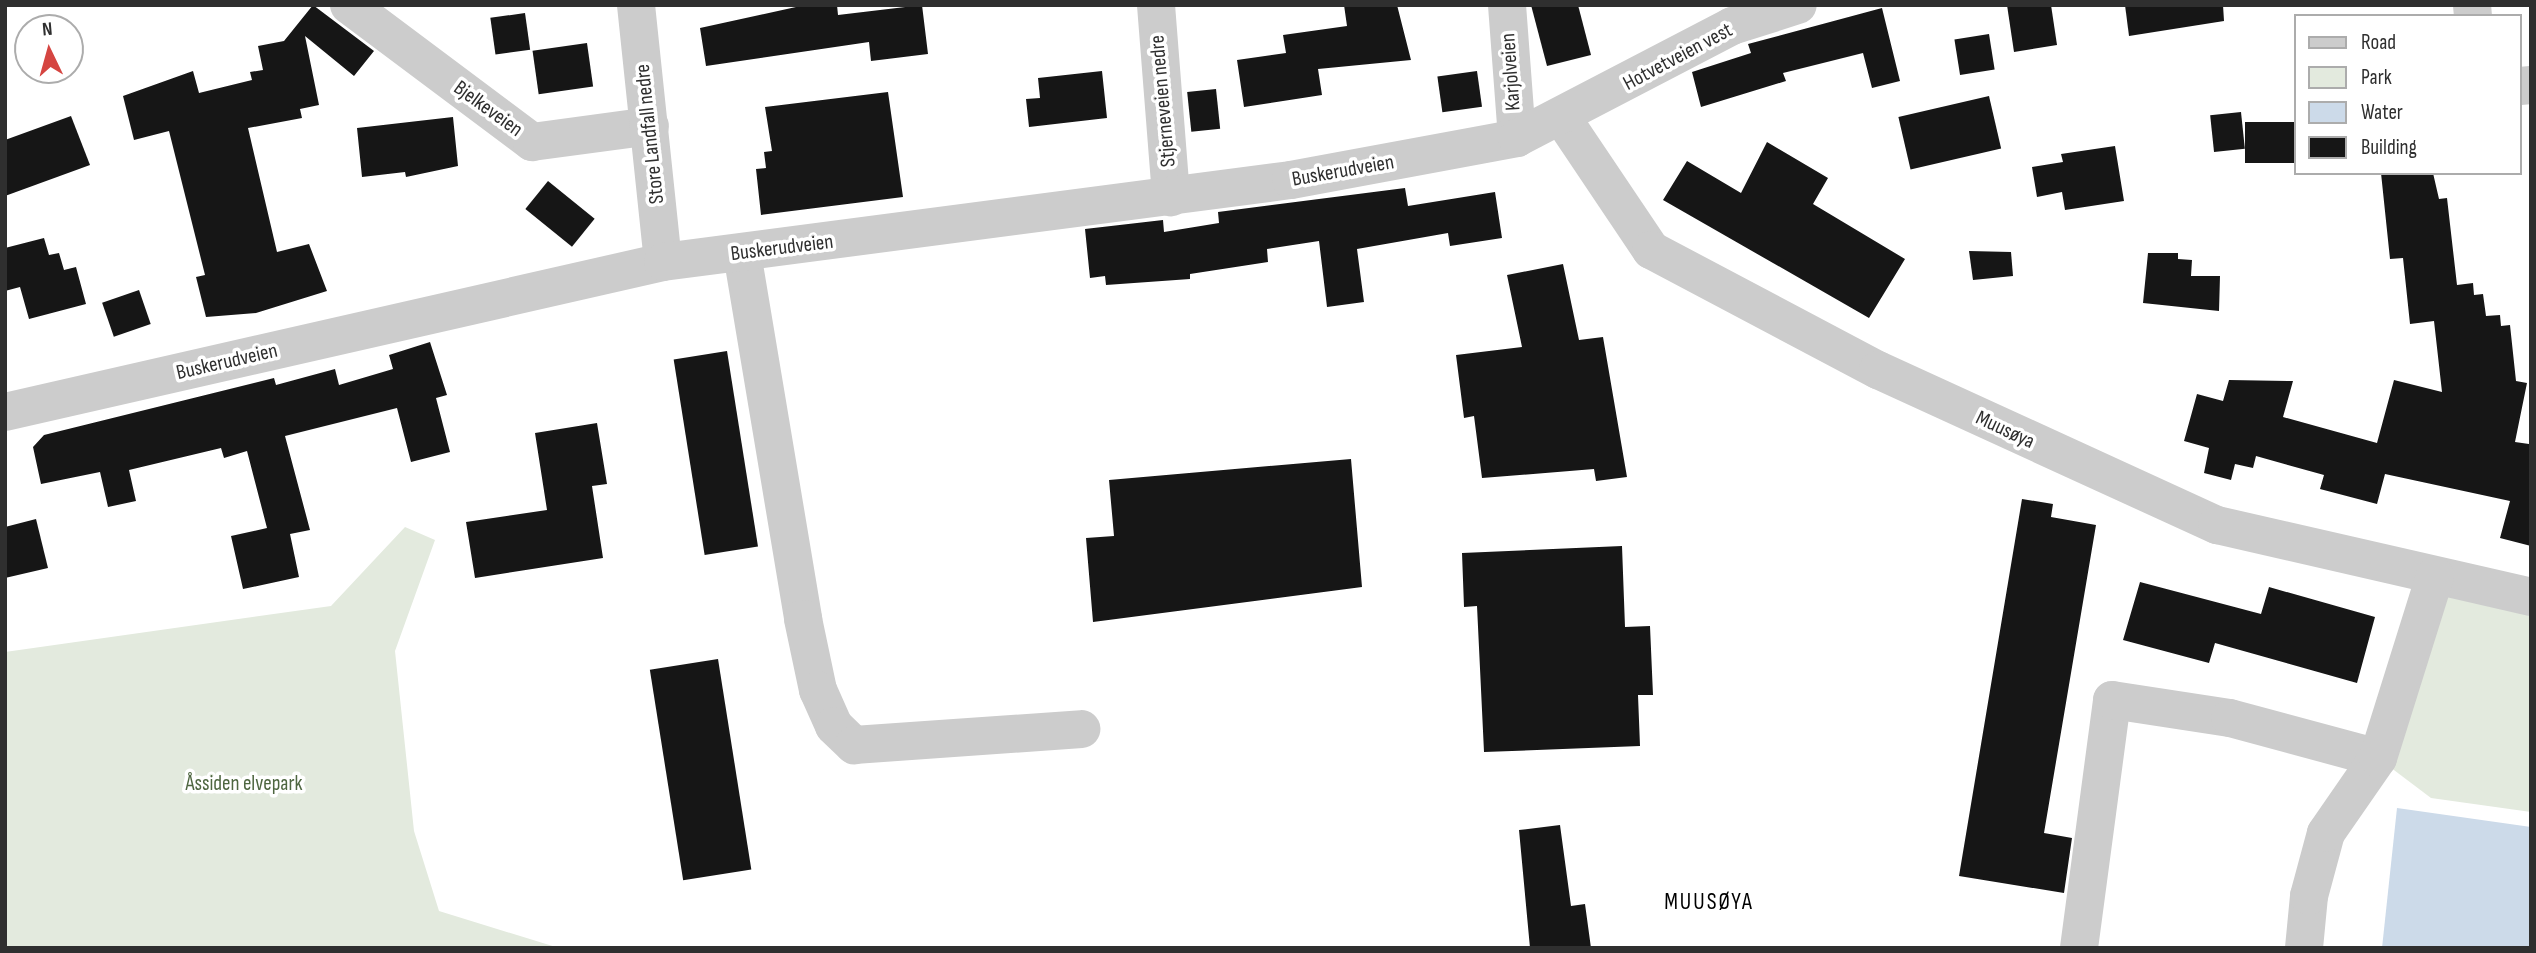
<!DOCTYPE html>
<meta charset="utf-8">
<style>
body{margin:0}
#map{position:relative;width:2536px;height:953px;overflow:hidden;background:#fff;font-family:"Sofia Sans Condensed",sans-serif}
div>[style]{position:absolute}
.green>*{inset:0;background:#e3eade}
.water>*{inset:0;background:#ccdae9}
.building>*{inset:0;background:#161616;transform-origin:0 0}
.minor>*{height:38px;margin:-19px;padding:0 19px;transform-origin:19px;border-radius:19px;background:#ccc}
span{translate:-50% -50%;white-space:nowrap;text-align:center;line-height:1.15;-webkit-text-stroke:7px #fff;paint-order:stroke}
.street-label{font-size:21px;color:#2f2f2f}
.park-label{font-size:21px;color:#4e6640}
.neighbourhood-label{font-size:23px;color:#000;letter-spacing:2px}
.frame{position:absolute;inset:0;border:7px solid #2f2f2f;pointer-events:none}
.legend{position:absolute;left:2294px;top:14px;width:228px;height:161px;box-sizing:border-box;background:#fff;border:2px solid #acacac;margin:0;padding:9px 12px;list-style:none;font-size:21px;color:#2f2f2f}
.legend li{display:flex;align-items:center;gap:14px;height:35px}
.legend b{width:35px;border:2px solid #acacac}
.north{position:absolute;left:14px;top:14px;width:70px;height:70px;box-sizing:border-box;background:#fff;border:2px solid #acacac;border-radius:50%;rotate:355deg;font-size:19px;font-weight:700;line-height:28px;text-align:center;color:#2f2f2f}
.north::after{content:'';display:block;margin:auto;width:24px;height:32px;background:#d54541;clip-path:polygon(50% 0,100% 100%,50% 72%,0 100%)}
</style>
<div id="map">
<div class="green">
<i style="clip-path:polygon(405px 527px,435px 540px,395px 651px,414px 831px,439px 911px,559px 948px,5px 948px,5px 652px,331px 606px)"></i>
<i style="clip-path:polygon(2435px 576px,2531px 597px,2531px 812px,2431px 798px,2378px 758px)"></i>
</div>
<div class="water">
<i style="clip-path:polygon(2397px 808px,2531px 827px,2531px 948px,2382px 948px)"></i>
</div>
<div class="building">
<i style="clip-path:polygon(313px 5px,374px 51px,354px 76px,305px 36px,319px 105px,300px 109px,302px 118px,248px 128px,277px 252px,309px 244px,327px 291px,256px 313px,206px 317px,196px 277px,205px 275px,169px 131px,134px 140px,123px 96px,193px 71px,199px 93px,252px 80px,250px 72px,263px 70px,258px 46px,284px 41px)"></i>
<i style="clip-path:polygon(805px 5px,837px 5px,838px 15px,922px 5px,928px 54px,871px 61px,869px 42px,706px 66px,700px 28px)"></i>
<i style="clip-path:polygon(1344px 5px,1397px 5px,1411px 60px,1318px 69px,1322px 95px,1244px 107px,1237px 60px,1286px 53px,1283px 35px,1347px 26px)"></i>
<i style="clip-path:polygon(1531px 5px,1578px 5px,1591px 55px,1547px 66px)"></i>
<i style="clip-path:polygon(2007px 5px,2051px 5px,2057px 45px,2014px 52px)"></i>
<i style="clip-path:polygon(2125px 5px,2223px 5px,2224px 21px,2129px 36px)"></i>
<i style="clip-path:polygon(1882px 8px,1900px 81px,1872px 88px,1863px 53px,1783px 73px,1786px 81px,1701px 107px,1692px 72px,1751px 53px,1748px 44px)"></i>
<i style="left:525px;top:13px;width:37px;height:35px;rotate:82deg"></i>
<i style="left:1989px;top:34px;width:36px;height:35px;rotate:81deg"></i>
<i style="left:587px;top:43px;width:44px;height:55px;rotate:82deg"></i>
<i style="clip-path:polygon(1102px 71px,1107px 118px,1029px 127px,1026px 99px,1040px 98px,1038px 78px)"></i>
<i style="left:1477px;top:71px;width:36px;height:40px;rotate:82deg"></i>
<i style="left:1216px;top:89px;width:40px;height:29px;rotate:84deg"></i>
<i style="clip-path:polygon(888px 92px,903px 197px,761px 215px,756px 169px,766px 168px,764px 152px,772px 151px,765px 107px)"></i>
<i style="left:1989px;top:96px;width:54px;height:93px;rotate:77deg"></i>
<i style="left:2241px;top:112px;width:37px;height:31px;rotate:84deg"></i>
<i style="clip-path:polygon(71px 116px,90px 165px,5px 196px,5px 140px)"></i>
<i style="clip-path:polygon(453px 117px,458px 166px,406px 177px,405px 172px,362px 177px,357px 128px)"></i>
<i style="left:2296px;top:122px;width:41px;height:51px;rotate:90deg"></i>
<i style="clip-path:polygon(1767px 142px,1828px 178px,1813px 204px,1905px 259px,1869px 318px,1663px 200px,1687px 161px,1741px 193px)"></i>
<i style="clip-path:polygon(2115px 146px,2124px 201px,2065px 210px,2062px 192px,2037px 197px,2032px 167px,2063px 162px,2061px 154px)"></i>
<i style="clip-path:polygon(2381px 173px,2433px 173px,2439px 199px,2447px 198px,2457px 285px,2473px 283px,2474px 295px,2483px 294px,2486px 316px,2500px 315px,2501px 326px,2510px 325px,2516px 381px,2527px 383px,2515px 442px,2529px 444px,2531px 546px,2500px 538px,2510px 501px,2385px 474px,2377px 504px,2320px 489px,2324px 475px,2256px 456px,2253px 468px,2235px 464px,2231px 480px,2204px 473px,2209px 448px,2184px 441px,2197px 394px,2223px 401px,2229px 380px,2293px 381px,2283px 417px,2377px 443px,2394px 380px,2442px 392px,2434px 321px,2410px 324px,2403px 258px,2390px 259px)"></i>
<i style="left:548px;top:181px;width:60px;height:36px;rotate:39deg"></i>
<i style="clip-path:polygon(1405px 188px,1408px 206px,1495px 192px,1502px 238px,1450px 246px,1448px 233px,1357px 249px,1364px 302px,1327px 307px,1319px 241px,1267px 249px,1268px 262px,1190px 274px,1190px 279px,1106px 285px,1105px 276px,1090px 278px,1085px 229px,1163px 220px,1164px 232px,1219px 223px,1218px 212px)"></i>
<i style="clip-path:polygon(44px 238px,49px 255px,59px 253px,64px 270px,76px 267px,86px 304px,29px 319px,20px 287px,5px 291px,5px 248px)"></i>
<i style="clip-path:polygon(1969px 251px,2011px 252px,2013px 276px,1973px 280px)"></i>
<i style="clip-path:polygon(2148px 253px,2178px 253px,2178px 259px,2192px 260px,2191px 276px,2220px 276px,2219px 311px,2143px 303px)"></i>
<i style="clip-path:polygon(1563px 264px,1579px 340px,1603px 337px,1627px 477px,1596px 481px,1594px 469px,1482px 478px,1474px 416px,1464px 418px,1456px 355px,1522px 347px,1507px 275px)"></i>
<i style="left:139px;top:290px;width:36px;height:39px;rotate:71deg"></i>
<i style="clip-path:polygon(430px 342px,447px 395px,436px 398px,450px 452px,411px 462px,397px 408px,285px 436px,310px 530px,290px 534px,299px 577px,243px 589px,231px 536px,267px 528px,247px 451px,224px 458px,221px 448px,129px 470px,136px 501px,108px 507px,100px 472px,41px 484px,33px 447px,44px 435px,274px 378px,276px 385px,335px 369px,339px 385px,393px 369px,389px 355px)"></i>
<i style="left:727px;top:351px;width:198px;height:54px;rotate:81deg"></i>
<i style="clip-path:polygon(597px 423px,607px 484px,592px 486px,603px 558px,475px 578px,466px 522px,547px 510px,535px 433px)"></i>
<i style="clip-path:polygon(1351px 459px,1362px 587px,1093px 622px,1086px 538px,1114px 536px,1109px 480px)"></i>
<i style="clip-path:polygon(2022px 499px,2053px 504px,2051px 517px,2096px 525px,2044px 833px,2072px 838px,2064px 893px,1959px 876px)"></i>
<i style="clip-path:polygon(36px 519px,48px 568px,5px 578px,5px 527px)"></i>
<i style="clip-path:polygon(1622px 546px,1625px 627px,1650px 626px,1653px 695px,1638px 695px,1640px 746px,1484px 752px,1477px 606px,1464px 607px,1462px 553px)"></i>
<i style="clip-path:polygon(2140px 582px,2261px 614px,2269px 587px,2375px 617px,2357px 683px,2215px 643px,2209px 663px,2123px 640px)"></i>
<i style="left:718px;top:659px;width:213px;height:69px;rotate:81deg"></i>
<i style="clip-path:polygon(1560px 825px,1571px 906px,1585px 904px,1591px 948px,1530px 948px,1519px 830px)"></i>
</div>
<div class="minor">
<i style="left:349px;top:5px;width:229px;rotate:36.8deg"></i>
<i style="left:532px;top:142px;width:119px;rotate:-7.7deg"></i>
<i style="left:636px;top:5px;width:258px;rotate:84deg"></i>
<i style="left:1156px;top:5px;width:193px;rotate:85.5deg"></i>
<i style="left:1507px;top:5px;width:133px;rotate:85.7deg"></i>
<i style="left:2472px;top:5px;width:11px;rotate:85deg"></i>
<i style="left:2520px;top:86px;width:11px;rotate:-5deg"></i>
<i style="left:1563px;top:119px;width:158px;rotate:56.1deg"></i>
<i style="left:1651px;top:250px;width:257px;rotate:27.9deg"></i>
<i style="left:1878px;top:370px;width:373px;rotate:24.6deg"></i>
<i style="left:2217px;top:525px;width:322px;rotate:12.9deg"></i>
<i style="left:742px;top:253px;width:371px;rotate:80.5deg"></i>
<i style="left:803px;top:619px;width:73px;rotate:78.1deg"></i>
<i style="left:818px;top:690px;width:39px;rotate:66deg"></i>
<i style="left:834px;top:726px;width:28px;rotate:44deg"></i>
<i style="left:854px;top:745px;width:228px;rotate:-4deg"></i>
<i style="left:5px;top:412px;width:675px;rotate:-12.84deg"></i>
<i style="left:663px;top:262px;width:633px;rotate:-7.44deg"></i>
<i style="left:1291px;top:180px;width:230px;rotate:-10.5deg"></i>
<i style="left:1517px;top:138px;width:242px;rotate:-27.5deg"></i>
<i style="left:1732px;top:26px;width:69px;rotate:-17.7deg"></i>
<i style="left:2079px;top:948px;width:250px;rotate:-82.4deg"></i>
<i style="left:2112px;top:700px;width:119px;rotate:8.7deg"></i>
<i style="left:2230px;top:718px;width:153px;rotate:15.1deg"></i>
<i style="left:2304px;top:948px;width:52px;rotate:-84.5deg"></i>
<i style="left:2309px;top:896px;width:65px;rotate:-74.9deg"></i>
<i style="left:2326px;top:833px;width:91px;rotate:-55.3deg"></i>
<i style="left:2378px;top:758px;width:191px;rotate:-72.6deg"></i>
</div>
<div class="street-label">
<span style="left:1678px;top:57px;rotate:-28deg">Hotvetveien vest</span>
<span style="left:1511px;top:72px;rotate:-94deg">Karjolveien</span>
<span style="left:1163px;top:101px;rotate:-95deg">Stjerneveien nedre</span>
<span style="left:488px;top:109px;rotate:36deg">Bjelkeveien</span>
<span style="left:650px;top:134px;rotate:-96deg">Store Landfall nedre</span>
<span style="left:1343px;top:171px;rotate:-10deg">Buskerudveien</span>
<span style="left:782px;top:248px;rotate:-7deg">Buskerudveien</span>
<span style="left:227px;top:362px;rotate:-13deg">Buskerudveien</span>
<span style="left:2005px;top:430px;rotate:25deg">Muusøya</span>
</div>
<div class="park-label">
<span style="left:244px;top:784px">Åssiden elvepark</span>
</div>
<div class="neighbourhood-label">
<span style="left:1709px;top:902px">MUUSØYA</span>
</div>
<div class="frame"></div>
<ul class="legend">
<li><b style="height:9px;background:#ccc"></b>Road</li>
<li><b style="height:19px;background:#e3eade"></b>Park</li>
<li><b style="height:19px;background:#ccdae9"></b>Water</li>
<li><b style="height:19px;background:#161616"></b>Building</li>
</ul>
<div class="north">N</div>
</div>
